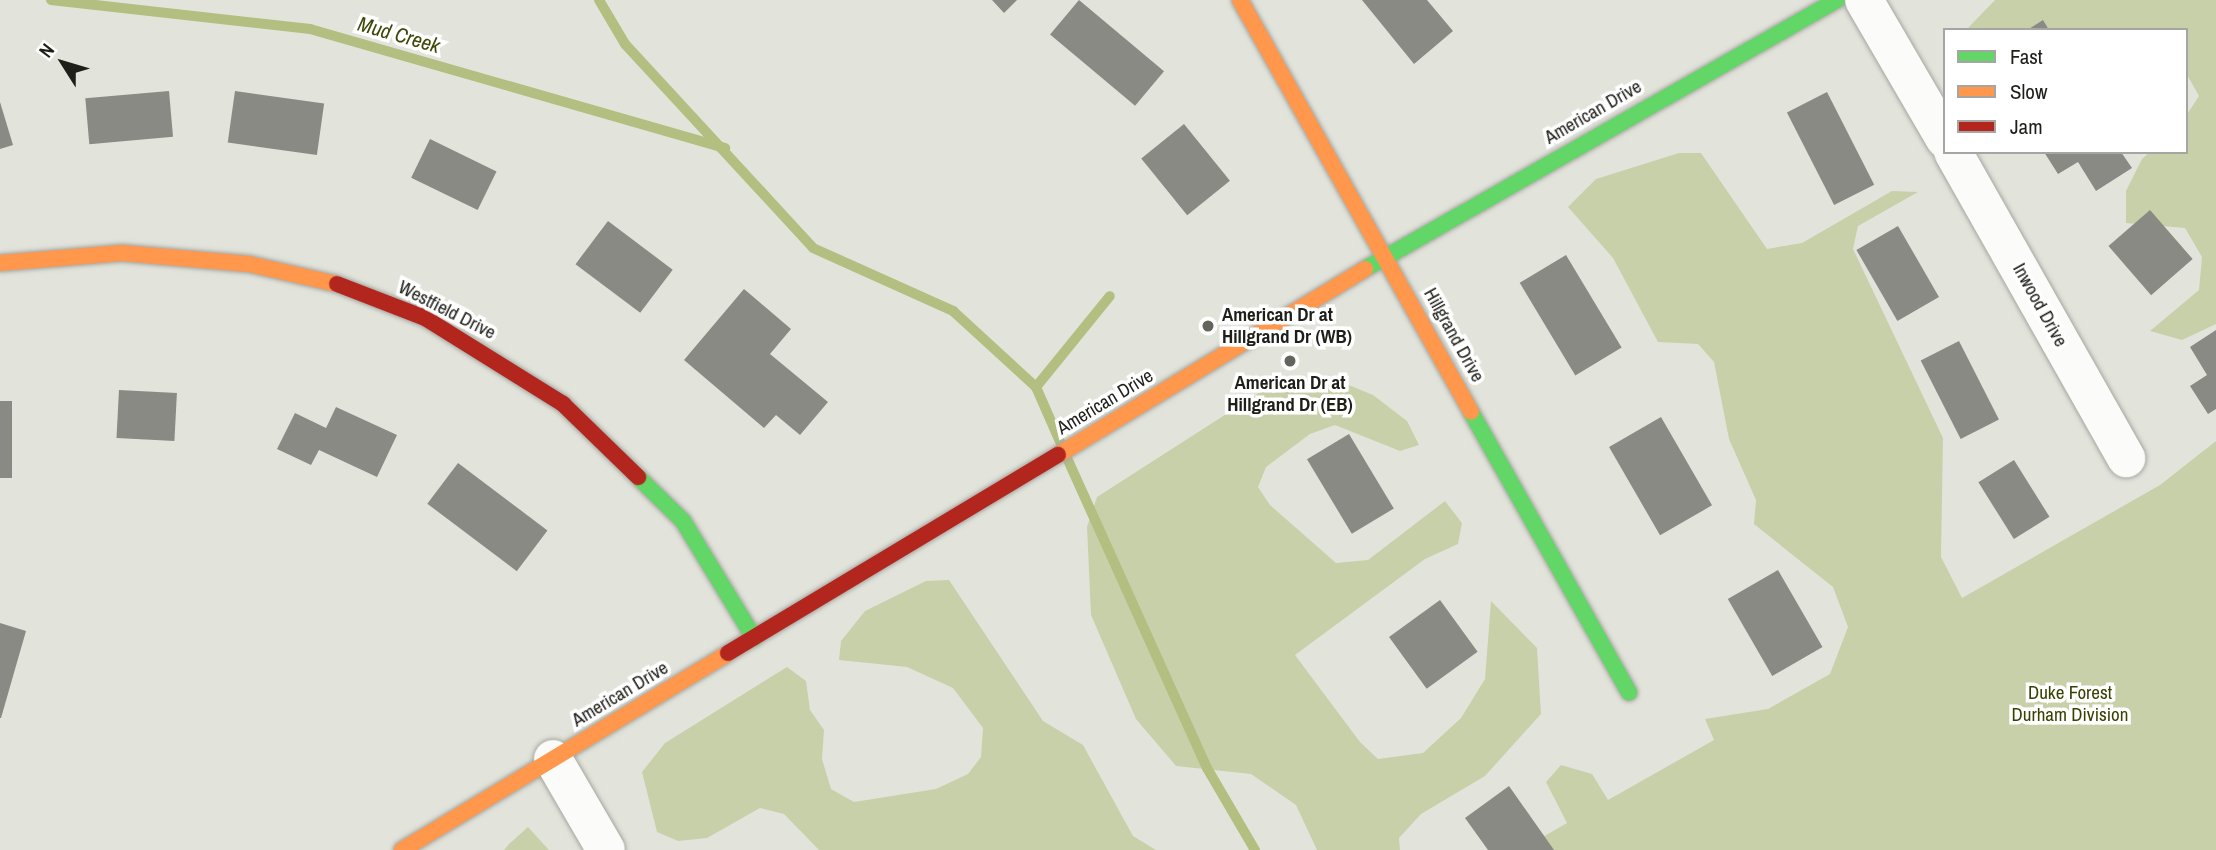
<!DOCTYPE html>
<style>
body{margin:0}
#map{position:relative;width:2216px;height:850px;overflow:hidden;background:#e2e4db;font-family:"Archivo Narrow",sans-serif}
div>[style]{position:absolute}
.green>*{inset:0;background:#c8d0aa}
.stream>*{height:10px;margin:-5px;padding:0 5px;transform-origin:5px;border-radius:5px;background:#b3be81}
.building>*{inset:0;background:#898a84;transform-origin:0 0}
.roads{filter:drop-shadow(0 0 2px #a5a6a0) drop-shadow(0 0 2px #a5a6a0)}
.street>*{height:38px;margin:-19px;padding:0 19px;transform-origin:19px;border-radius:19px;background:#fbfbfa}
.fast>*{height:16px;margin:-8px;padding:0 8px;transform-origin:8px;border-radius:8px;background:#63d668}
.slow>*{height:16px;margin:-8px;padding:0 8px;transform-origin:8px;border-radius:8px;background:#ff974d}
.jam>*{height:16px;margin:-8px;padding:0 8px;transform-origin:8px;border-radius:8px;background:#b3261e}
.dots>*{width:19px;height:19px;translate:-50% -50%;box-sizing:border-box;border:4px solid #fff;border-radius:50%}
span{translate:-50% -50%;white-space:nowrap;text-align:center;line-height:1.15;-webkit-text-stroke:7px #fff;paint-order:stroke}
.street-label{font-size:19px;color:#1e1f19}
.poi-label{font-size:19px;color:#1e1f19;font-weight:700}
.left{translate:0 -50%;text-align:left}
.park-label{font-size:19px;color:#394100}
.water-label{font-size:21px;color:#3e4705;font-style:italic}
.legend{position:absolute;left:1943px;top:28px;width:245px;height:126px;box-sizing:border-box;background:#fff;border:2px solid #a5a5a3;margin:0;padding:9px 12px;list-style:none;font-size:21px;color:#1e1f19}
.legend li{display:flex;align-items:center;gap:14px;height:35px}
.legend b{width:35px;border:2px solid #a5a5a3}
.north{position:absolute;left:28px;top:28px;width:70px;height:70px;-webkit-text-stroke:5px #fff;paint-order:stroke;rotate:307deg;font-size:19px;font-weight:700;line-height:28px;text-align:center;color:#1e1f19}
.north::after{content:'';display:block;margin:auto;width:24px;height:32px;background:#1e1f19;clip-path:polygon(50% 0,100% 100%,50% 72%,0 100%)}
</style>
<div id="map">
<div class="green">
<i style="clip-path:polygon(1995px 0,2216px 0,2216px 324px,2182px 340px,2150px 331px,2199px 290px,2202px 257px,2185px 228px,2126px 223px,2126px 191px,2142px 159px,2150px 152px,2186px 152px,2186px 116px,2199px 96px,2186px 73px,2186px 30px,1966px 30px)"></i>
<i style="clip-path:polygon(1679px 153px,1701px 153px,1767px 249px,1802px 243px,1892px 191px,1918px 192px,1858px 226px,1853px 249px,1943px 438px,1941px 557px,1962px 598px,2160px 485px,2216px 441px,2216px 850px,1520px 850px,1567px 823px,1546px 782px,1561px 765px,1592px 774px,1608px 800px,1714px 740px,1705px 719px,1768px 709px,1830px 674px,1848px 627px,1833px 587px,1754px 524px,1756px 500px,1729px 439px,1714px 362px,1698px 344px,1658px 342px,1613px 258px,1568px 207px,1596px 179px)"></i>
<i style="clip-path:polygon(1298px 378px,1339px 381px,1373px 395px,1407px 421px,1419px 445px,1400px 451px,1335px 425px,1310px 434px,1266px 467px,1258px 487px,1270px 505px,1336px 563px,1368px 560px,1445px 501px,1462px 523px,1458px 544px,1425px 559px,1295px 655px,1360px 742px,1378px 759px,1423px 753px,1461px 718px,1485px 679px,1491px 601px,1537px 648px,1541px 714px,1485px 776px,1421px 814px,1399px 838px,1400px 850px,1317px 850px,1296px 805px,1251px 774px,1176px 766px,1136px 719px,1091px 615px,1087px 527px,1097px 497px,1259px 393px)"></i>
<i style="clip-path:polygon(949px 580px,1043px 721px,1083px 745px,1133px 836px,1156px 850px,819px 850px,784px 814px,760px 808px,707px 838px,678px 841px,657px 832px,642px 772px,665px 743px,787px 667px,806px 681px,810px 710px,824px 730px,822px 759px,831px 789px,854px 802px,936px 789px,968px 774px,981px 757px,983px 728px,953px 688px,907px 667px,839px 660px,841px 641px,865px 611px,926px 581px)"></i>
<i style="clip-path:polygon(528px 827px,549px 850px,504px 850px,509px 844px)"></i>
</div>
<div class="stream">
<i style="left:51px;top:0;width:261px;rotate:6.4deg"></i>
<i style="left:310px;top:29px;width:432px;rotate:16deg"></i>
<i style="left:599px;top:0;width:51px;rotate:59.4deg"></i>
<i style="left:625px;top:44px;width:277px;rotate:47.3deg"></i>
<i style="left:813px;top:248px;width:154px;rotate:24.2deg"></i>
<i style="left:953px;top:311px;width:113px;rotate:42.5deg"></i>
<i style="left:1036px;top:387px;width:62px;rotate:66.3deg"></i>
<i style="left:1036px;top:387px;width:117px;rotate:-50.9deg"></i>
<i style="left:1067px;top:458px;width:340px;rotate:65.7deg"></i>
<i style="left:1207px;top:768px;width:95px;rotate:59.7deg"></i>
</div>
<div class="building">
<i style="clip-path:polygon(992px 0,1017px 0,1004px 13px)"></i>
<i style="left:1079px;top:0;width:111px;height:45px;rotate:40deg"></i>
<i style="clip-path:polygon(1362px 0,1427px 0,1453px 31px,1414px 64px)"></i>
<i style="clip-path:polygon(2043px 20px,2049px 30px,2027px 30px)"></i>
<i style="left:169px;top:91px;width:46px;height:84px;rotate:85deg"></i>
<i style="left:235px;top:91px;width:90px;height:52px;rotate:8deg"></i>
<i style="left:1827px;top:92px;width:104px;height:45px;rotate:63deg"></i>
<i style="clip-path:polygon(0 102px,13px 145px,0 149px)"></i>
<i style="left:1184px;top:124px;width:73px;height:55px;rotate:51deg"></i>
<i style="left:430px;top:139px;width:74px;height:43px;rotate:26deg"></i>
<i style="clip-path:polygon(2044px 152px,2121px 152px,2132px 168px,2096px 191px,2078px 162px,2058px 174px)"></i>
<i style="left:2150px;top:210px;width:65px;height:55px;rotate:49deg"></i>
<i style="left:608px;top:221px;width:81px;height:54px;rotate:37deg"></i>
<i style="left:1898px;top:226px;width:82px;height:48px;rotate:60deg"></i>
<i style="left:1566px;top:255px;width:108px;height:54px;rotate:59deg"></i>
<i style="clip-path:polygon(744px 289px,791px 329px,770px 354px,828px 402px,800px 435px,776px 415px,764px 428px,684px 360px)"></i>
<i style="clip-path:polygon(2216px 330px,2216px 409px,2208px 414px,2190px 386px,2207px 375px,2190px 347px)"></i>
<i style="left:1959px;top:341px;width:88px;height:43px;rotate:63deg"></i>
<i style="left:119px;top:390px;width:58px;height:48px;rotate:3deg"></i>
<i style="left:0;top:401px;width:12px;height:77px"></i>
<i style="clip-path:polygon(336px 407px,397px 435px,377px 477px,319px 450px,311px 465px,277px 449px,295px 413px,326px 428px)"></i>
<i style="left:1661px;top:417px;width:102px;height:60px;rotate:60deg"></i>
<i style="left:1349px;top:434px;width:87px;height:49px;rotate:59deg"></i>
<i style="left:2014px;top:460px;width:67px;height:42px;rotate:58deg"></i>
<i style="left:458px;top:463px;width:112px;height:51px;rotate:37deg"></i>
<i style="left:1778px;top:570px;width:89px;height:58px;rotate:60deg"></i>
<i style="left:1440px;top:600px;width:64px;height:63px;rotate:54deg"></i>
<i style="clip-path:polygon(0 623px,26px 631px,1px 718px,0 718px)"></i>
<i style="clip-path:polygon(1509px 786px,1554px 850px,1488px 850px,1465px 818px)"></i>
</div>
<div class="roads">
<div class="street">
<i style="left:1864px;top:0;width:161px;rotate:59.8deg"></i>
<i style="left:1953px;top:152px;width:352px;rotate:60.5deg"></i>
<i style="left:553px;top:759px;width:105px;rotate:59.8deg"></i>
</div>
<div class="fast">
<i style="left:1365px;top:269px;width:543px;rotate:-29.68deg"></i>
<i style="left:1471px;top:412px;width:322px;rotate:60.6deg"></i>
<i style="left:638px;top:477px;width:63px;rotate:44.4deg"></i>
<i style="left:683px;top:521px;width:137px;rotate:58.7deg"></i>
</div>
<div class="slow">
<i style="left:1240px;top:0;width:472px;rotate:60.7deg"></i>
<i style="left:0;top:263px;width:122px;rotate:-4.7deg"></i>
<i style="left:122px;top:253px;width:127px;rotate:5deg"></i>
<i style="left:249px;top:264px;width:90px;rotate:12.8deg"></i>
<i style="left:1058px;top:455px;width:359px;rotate:-31.2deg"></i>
<i style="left:402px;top:850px;width:381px;rotate:-31.1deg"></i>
</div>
<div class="jam">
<i style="left:337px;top:284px;width:94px;rotate:21.1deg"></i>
<i style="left:425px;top:318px;width:163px;rotate:31.9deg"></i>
<i style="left:563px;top:404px;width:105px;rotate:44.2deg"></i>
<i style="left:728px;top:653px;width:385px;rotate:-31deg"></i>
</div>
</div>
<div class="dots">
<i style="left:1208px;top:326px;background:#63645d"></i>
<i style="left:1290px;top:361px;background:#63645d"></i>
</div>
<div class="street-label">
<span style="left:1593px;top:112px;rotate:-30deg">American Drive</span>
<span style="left:2040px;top:305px;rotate:61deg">Inwood Drive</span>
<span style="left:447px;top:310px;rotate:27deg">Westfield Drive</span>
<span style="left:1454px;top:335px;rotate:61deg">Hillgrand Drive</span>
<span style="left:1105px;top:402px;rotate:-31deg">American Drive</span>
<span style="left:620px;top:694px;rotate:-31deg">American Drive</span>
</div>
<div class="poi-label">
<span class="left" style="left:1222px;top:326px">American Dr at<br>Hillgrand Dr (WB)</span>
<span style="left:1290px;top:394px">American Dr at<br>Hillgrand Dr (EB)</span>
</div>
<div class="park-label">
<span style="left:2070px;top:704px">Duke Forest<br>Durham Division</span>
</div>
<div class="water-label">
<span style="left:399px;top:35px;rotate:16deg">Mud Creek</span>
</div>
<ul class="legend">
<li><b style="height:9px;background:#63d668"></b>Fast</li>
<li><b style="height:9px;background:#ff974d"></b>Slow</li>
<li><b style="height:9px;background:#b3261e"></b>Jam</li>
</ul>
<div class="north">N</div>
</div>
